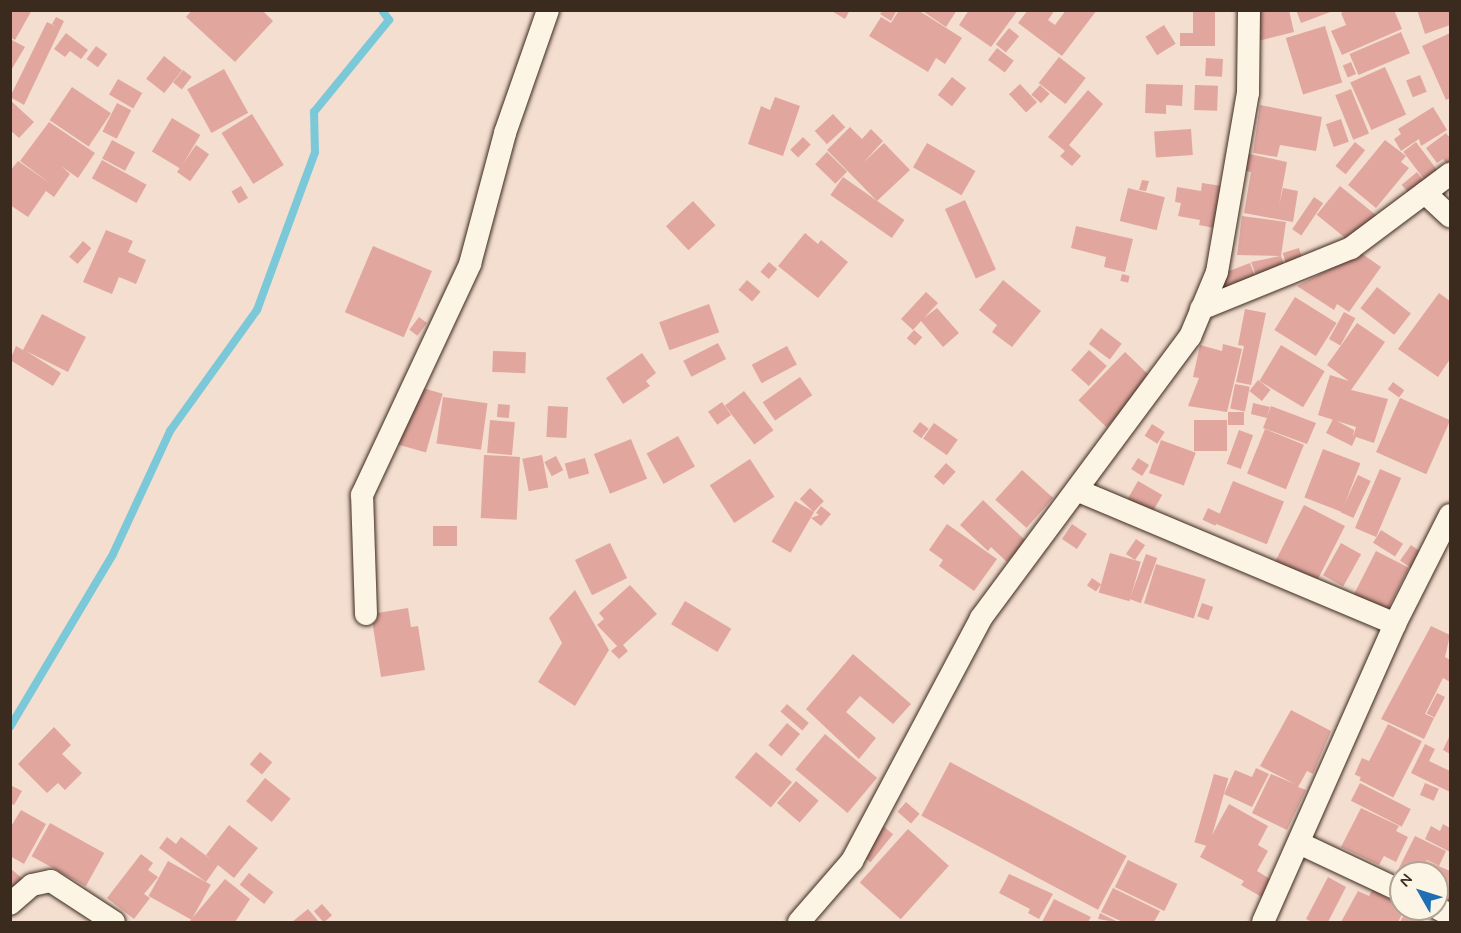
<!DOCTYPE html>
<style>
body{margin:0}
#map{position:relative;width:1461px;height:933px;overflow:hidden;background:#f4ded0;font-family:Mynerve,sans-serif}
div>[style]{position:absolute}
.stream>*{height:8px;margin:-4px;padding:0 4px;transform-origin:4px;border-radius:4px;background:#7bc9d8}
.building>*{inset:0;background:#e1a79f;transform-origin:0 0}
.roads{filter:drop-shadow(0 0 2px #3b2a1e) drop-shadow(0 0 2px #3b2a1e)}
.street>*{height:22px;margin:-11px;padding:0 11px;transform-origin:11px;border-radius:11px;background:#fcf5e5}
span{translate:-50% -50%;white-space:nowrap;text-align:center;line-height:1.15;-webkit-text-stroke:6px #fcf5e5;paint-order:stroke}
.frame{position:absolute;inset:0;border:12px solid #3b2a1e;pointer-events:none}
.north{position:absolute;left:1389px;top:861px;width:60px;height:60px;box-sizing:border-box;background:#fcf5e5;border:2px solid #afa495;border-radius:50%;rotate:309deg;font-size:16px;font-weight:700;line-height:24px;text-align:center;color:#3b2a1e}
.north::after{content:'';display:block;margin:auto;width:21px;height:27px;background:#1f6fb2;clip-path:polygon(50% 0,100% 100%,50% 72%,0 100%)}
</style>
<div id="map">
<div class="stream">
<i style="left:10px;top:727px;width:201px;rotate:-59.2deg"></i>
<i style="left:113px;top:554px;width:136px;rotate:-65.1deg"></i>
<i style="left:170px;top:431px;width:149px;rotate:-54.3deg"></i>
<i style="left:257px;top:310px;width:168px;rotate:-69.8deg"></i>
<i style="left:315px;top:152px;width:40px;rotate:-91.4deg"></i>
<i style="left:314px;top:112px;width:119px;rotate:-50.8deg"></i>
<i style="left:389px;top:20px;width:12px;rotate:-125deg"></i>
</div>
<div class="building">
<i style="clip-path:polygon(10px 10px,32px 10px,15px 40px,10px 37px)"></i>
<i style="clip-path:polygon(192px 10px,262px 10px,273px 21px,235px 62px,186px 17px)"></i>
<i style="clip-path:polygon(830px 10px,850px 10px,845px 19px)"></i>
<i style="clip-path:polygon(883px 10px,897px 10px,891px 21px,880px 14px)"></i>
<i style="clip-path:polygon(899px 10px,918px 10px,962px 38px,945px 64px,936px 58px,928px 72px,869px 36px,881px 17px,891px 23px)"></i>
<i style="clip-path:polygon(921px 10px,957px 10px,946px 27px)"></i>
<i style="clip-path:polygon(969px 10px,1018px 10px,991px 47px,959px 25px)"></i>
<i style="clip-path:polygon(1028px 10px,1055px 10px,1048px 20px,1055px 25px,1066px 10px,1097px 10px,1062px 56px,1018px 23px)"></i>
<i style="left:1193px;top:10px;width:22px;height:36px"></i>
<i style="clip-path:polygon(1251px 10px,1289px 10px,1294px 32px,1258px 41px)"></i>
<i style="clip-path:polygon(1296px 10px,1333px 10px,1333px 11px,1301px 23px)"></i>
<i style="clip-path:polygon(1347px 10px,1394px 10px,1402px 29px,1342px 55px,1331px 31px,1346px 25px,1341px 13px)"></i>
<i style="clip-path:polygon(1417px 10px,1450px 10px,1450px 25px,1425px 34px)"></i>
<i style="clip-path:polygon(56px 17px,64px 21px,24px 105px,10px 97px,47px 22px,57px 27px,52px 24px)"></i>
<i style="left:1164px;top:25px;width:22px;height:22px;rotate:58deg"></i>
<i style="left:1325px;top:26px;width:59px;height:41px;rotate:73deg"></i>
<i style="left:1009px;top:28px;width:13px;height:21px;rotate:39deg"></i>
<i style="left:1401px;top:32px;width:23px;height:56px;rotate:67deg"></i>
<i style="clip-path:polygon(66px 33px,88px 50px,81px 59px,70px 51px,65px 57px,54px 49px)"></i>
<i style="left:1180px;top:33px;width:13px;height:13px"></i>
<i style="clip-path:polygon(1450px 33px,1450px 98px,1446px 100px,1422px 46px)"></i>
<i style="clip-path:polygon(10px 39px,25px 47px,10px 72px)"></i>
<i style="left:96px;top:46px;width:14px;height:16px;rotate:36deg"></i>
<i style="left:997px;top:48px;width:21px;height:15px;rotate:37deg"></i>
<i style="left:164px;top:56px;width:23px;height:29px;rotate:38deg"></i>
<i style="left:1059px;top:57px;width:34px;height:33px;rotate:38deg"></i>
<i style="left:1206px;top:58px;width:17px;height:18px;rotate:3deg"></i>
<i style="left:1351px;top:62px;width:13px;height:9px;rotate:67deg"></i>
<i style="left:1385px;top:67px;width:52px;height:38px;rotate:66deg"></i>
<i style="left:224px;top:69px;width:50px;height:42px;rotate:61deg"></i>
<i style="left:183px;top:70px;width:11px;height:16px;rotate:38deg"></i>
<i style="left:1420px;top:75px;width:18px;height:15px;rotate:68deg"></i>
<i style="left:952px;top:77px;width:18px;height:23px;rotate:38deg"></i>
<i style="left:118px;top:79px;width:28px;height:18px;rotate:30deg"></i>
<i style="left:1020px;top:84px;width:25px;height:15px;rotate:47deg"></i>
<i style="clip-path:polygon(1146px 84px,1183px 85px,1182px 106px,1166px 105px,1166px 114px,1145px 113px)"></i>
<i style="left:1040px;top:85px;width:13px;height:13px;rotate:42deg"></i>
<i style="left:1195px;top:85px;width:23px;height:25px;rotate:2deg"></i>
<i style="left:72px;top:87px;width:47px;height:40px;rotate:34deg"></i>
<i style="left:1351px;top:89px;width:48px;height:17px;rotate:68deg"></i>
<i style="clip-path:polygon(1088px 90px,1103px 104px,1069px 145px,1081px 156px,1072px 166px,1060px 156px,1065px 151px,1048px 137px)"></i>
<i style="clip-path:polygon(775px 97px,800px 106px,783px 156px,748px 144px,761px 106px,770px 110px)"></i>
<i style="clip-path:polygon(10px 100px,34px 122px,19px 138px,10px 130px)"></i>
<i style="left:117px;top:103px;width:16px;height:32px;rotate:27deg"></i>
<i style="clip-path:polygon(1260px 105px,1322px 117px,1316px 151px,1280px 145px,1277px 157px,1253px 153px)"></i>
<i style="clip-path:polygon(1433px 107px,1447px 130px,1421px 146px,1419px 139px,1401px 151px,1394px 139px,1401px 134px,1398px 129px)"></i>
<i style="left:252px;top:114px;width:60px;height:36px;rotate:58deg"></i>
<i style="left:833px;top:114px;width:18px;height:25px;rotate:47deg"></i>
<i style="left:172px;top:118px;width:33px;height:39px;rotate:31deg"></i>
<i style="left:1341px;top:119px;width:24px;height:16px;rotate:71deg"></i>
<i style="clip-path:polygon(49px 122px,95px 153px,78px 178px,61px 166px,70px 174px,54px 197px,46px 191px,28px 217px,10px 205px,10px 171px,18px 161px,51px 184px,20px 161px)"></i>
<i style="clip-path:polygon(850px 127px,862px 139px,871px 129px,883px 141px,864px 162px,884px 143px,910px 170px,877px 201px,827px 150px)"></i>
<i style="left:1191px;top:129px;width:26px;height:37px;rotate:86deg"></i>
<i style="clip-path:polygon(1446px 133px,1450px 138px,1449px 167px,1443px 159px,1437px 163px,1426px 148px)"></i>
<i style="left:803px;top:137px;width:11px;height:18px;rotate:45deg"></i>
<i style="left:112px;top:140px;width:26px;height:21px;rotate:28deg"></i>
<i style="clip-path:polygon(1385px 140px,1406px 156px,1401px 162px,1409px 168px,1376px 208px,1348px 185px)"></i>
<i style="left:1355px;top:142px;width:13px;height:31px;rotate:39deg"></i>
<i style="left:1416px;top:142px;width:45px;height:16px;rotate:53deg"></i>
<i style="left:927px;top:143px;width:56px;height:28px;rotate:30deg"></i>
<i style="left:196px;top:145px;width:16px;height:33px;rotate:35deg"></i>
<i style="left:827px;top:152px;width:28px;height:17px;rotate:44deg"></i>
<i style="clip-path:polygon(1245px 153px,1287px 162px,1279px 206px,1283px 188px,1298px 191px,1293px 222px,1244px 213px,1251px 172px,1242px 170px)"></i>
<i style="left:102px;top:160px;width:51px;height:21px;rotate:29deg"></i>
<i style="left:1417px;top:172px;width:16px;height:20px;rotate:50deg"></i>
<i style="left:843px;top:177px;width:75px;height:22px;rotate:35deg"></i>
<i style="clip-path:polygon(1142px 180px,1149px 181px,1146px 191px,1139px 190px)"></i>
<i style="clip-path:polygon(1202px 183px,1222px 186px,1214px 228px,1199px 225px,1200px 220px,1178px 216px,1181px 203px,1175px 202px,1177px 187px,1201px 191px)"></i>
<i style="left:241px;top:186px;width:14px;height:11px;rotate:60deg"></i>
<i style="left:1340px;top:186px;width:54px;height:37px;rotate:39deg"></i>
<i style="left:1128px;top:188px;width:38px;height:34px;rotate:14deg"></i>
<i style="left:1314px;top:197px;width:11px;height:39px;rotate:34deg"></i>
<i style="left:965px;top:200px;width:76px;height:22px;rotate:66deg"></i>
<i style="left:693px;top:201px;width:33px;height:37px;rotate:47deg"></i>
<i style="clip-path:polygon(1242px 216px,1286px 222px,1281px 256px,1286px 271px,1258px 281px,1251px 262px,1280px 256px,1237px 255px)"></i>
<i style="clip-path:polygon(1076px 226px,1133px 239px,1125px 272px,1104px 267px,1106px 257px,1071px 248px)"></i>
<i style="clip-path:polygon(106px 230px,133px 241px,128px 252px,146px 260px,136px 284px,119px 277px,112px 294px,83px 282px)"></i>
<i style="clip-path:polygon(805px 233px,818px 244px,821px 240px,848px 262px,818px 298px,778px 266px)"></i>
<i style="left:83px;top:241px;width:11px;height:21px;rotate:41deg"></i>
<i style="left:373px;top:246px;width:64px;height:72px;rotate:23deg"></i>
<i style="left:1299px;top:248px;width:17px;height:17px;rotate:73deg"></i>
<i style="clip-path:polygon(1361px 253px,1381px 267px,1349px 312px,1337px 304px,1334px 310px,1297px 286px)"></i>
<i style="left:769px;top:262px;width:11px;height:13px;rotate:41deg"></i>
<i style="left:1250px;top:263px;width:19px;height:35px;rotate:69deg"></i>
<i style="left:1122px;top:274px;width:8px;height:7px;rotate:14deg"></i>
<i style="left:747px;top:280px;width:18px;height:13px;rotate:41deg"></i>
<i style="clip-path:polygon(1003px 280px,1041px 311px,1012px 347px,992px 332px,997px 325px,979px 310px)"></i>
<i style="left:1377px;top:287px;width:43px;height:27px;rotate:38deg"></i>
<i style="clip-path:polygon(926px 292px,938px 303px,924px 318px,937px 308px,959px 333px,943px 347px,921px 321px,913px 330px,901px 319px)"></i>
<i style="clip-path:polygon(1439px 293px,1450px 301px,1450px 359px,1438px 377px,1398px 349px)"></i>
<i style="left:1295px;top:297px;width:49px;height:39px;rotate:32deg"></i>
<i style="left:709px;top:304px;width:30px;height:53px;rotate:70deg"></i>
<i style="clip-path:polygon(1245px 309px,1266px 313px,1251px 385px,1236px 382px,1244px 346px,1238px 345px)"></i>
<i style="left:1344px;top:312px;width:13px;height:31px;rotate:29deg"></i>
<i style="clip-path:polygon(42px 314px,86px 337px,68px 372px,26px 351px,61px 373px,53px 386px,10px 360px,16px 346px,23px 350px)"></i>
<i style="left:419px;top:317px;width:10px;height:16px;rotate:37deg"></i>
<i style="clip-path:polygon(1357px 323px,1385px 342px,1351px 390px,1388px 399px,1374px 443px,1356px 437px,1352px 446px,1326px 433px,1333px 419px,1354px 430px,1353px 437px,1356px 427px,1318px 415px,1330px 375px,1349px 381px,1327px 365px)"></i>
<i style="left:1101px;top:328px;width:26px;height:20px;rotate:37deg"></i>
<i style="left:914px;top:330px;width:11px;height:11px;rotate:41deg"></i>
<i style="left:718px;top:343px;width:18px;height:39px;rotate:63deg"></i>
<i style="clip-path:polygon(1223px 344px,1242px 349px,1227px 412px,1188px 406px,1199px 378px,1193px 377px,1200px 345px,1222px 351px)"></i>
<i style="left:1281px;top:345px;width:51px;height:42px;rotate:31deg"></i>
<i style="left:787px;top:346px;width:21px;height:40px;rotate:62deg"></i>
<i style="left:1089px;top:350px;width:24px;height:27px;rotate:42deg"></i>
<i style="left:493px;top:351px;width:33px;height:21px;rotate:2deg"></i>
<i style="left:1125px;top:352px;width:39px;height:67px;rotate:44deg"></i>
<i style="clip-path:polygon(642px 353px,656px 373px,646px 381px,650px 386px,623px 404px,606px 378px)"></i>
<i style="left:800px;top:377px;width:22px;height:45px;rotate:56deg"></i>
<i style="left:1258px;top:380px;width:16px;height:14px;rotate:38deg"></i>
<i style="left:1393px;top:382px;width:14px;height:9px;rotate:36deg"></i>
<i style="left:1235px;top:384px;width:15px;height:25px;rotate:11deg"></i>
<i style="left:412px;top:385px;width:32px;height:61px;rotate:16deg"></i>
<i style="left:744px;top:391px;width:49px;height:24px;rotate:53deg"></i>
<i style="left:443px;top:397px;width:45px;height:47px;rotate:8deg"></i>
<i style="left:1400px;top:398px;width:55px;height:59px;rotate:24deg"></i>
<i style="left:722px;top:402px;width:16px;height:17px;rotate:55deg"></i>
<i style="clip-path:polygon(1253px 403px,1270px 407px,1267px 417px,1271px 406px,1316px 423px,1307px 444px,1263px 428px,1267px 418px,1251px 414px)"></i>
<i style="left:498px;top:404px;width:12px;height:13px;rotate:5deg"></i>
<i style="left:548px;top:406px;width:20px;height:31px;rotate:3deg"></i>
<i style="left:1244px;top:412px;width:13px;height:16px;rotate:90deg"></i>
<i style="left:490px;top:420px;width:25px;height:33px;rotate:5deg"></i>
<i style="left:1194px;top:420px;width:33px;height:31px"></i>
<i style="left:920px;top:422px;width:11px;height:12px;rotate:38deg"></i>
<i style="left:934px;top:423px;width:29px;height:19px;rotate:35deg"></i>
<i style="left:1152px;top:424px;width:15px;height:14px;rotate:32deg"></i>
<i style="left:1265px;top:429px;width:42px;height:48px;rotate:22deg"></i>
<i style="left:1239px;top:430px;width:15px;height:36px;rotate:20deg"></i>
<i style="left:678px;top:436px;width:35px;height:36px;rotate:61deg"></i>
<i style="left:631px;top:439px;width:43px;height:40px;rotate:68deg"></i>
<i style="left:1161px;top:440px;width:37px;height:35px;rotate:20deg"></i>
<i style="left:1323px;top:449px;width:40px;height:52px;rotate:21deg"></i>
<i style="left:484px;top:455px;width:36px;height:63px;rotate:3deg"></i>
<i style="left:542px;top:455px;width:33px;height:20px;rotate:79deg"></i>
<i style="left:556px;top:456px;width:16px;height:13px;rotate:63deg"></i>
<i style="left:585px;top:458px;width:16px;height:21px;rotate:75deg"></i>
<i style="left:1138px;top:458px;width:13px;height:13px;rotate:32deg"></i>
<i style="left:750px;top:459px;width:45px;height:48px;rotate:57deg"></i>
<i style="left:946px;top:463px;width:13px;height:18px;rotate:42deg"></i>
<i style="left:1380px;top:469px;width:23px;height:64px;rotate:23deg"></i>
<i style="left:1022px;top:470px;width:42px;height:40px;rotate:42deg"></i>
<i style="left:1358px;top:475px;width:14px;height:41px;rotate:25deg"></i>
<i style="left:1138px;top:481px;width:28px;height:30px;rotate:30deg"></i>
<i style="left:1233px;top:481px;width:55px;height:46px;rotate:22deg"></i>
<i style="left:810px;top:488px;width:19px;height:15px;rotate:43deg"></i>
<i style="clip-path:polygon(983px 500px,1027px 542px,1007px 562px,991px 547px,988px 551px,960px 525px)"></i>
<i style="left:795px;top:501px;width:22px;height:47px;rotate:30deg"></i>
<i style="left:1304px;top:505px;width:46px;height:64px;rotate:27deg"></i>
<i style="clip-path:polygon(821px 506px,831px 514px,821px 526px,811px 518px,819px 515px,816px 513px)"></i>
<i style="left:1208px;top:508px;width:14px;height:13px;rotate:25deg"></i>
<i style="clip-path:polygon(947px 524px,997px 559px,974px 591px,939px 566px,943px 560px,929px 550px)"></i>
<i style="left:1072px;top:524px;width:18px;height:18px;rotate:34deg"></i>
<i style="left:433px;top:526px;width:24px;height:20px"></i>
<i style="left:1381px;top:530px;width:26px;height:15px;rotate:32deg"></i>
<i style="left:1136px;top:539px;width:11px;height:18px;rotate:34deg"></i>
<i style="left:610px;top:543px;width:39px;height:39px;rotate:64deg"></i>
<i style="left:1341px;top:543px;width:23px;height:37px;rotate:29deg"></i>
<i style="left:1411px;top:545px;width:21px;height:19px;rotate:35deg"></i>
<i style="left:1376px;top:551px;width:37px;height:50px;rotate:27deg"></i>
<i style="left:1110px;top:553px;width:32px;height:41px;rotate:16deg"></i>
<i style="left:1146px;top:554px;width:12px;height:48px;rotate:20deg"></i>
<i style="left:1156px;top:564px;width:52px;height:41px;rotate:17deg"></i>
<i style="left:1092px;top:578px;width:11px;height:9px;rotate:34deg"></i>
<i style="clip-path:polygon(630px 585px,657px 614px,623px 645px,628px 651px,619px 659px,611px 651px,617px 646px,597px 625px,604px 619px,599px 613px)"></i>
<i style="clip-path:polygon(575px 590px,609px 650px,575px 706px,538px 682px,562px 643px,549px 618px)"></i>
<i style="left:685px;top:601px;width:54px;height:27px;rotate:31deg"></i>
<i style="left:1202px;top:603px;width:12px;height:14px;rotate:20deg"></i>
<i style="clip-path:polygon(408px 608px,411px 627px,418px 626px,425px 670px,381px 677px,371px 614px)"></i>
<i style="clip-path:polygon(1431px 626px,1450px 635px,1445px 657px,1450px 660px,1450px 682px,1443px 678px,1425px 714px,1434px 718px,1424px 739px,1381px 719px)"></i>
<i style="clip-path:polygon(853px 654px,911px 704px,893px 724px,860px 696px,846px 712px,876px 738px,859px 759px,806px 709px)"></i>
<i style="left:1437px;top:693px;width:9px;height:23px;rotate:27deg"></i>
<i style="left:787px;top:704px;width:29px;height:10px;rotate:41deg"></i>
<i style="clip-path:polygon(1291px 710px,1331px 731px,1313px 774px,1307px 771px,1298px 787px,1306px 790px,1287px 830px,1252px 813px,1271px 774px,1295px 784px,1260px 766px)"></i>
<i style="left:787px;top:723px;width:17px;height:29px;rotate:40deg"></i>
<i style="left:1388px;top:724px;width:38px;height:63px;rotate:27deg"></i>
<i style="clip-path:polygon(54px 727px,71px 745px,62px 754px,82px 773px,65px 790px,58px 783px,47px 793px,18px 764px)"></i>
<i style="left:825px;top:734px;width:68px;height:46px;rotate:40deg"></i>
<i style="clip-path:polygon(1450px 735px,1450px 754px,1443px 750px)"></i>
<i style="clip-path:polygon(1425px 744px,1435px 749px,1429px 761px,1450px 771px,1450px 792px,1411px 773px)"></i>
<i style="left:260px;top:752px;width:16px;height:16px;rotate:40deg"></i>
<i style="left:756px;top:752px;width:47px;height:33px;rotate:40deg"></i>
<i style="left:1362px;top:758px;width:10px;height:18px;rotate:24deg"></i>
<i style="left:950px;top:762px;width:200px;height:61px;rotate:28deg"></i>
<i style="clip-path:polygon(1256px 768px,1269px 774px,1252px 807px,1224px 794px,1235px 770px,1252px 777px)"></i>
<i style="left:1214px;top:774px;width:15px;height:71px;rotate:16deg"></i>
<i style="left:265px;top:778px;width:33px;height:30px;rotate:39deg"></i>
<i style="left:796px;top:781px;width:30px;height:29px;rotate:41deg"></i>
<i style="left:1360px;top:783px;width:57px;height:20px;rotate:27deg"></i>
<i style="left:1425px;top:783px;width:15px;height:13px;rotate:23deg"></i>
<i style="clip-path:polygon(10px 785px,22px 791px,14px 805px,10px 803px)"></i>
<i style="left:906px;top:802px;width:18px;height:13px;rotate:41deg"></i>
<i style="clip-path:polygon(1229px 804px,1268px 826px,1258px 845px,1268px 851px,1257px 871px,1280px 885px,1270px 902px,1241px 885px,1244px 881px,1200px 857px)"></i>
<i style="clip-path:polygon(1361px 808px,1399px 826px,1396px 831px,1408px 837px,1396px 862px,1384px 856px,1379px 865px,1341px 847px)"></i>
<i style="clip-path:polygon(21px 810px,46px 824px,24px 864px,10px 856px,10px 828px)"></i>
<i style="left:50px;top:823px;width:62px;height:38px;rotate:29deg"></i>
<i style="clip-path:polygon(1443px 824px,1450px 828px,1450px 852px,1425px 839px,1431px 826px,1440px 831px)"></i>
<i style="clip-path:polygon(229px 825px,258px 848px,234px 878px,218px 865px,206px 882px,159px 848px,167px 837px,176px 844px,181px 837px,212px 860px,206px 855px)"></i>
<i style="left:883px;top:826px;width:13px;height:36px;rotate:39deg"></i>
<i style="left:908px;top:829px;width:55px;height:72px;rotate:42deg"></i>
<i style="clip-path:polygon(1415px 836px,1446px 851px,1439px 866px,1427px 860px,1421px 873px,1401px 873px,1401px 881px,1394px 878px)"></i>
<i style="clip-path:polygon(141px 854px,153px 863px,148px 870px,158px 877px,144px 894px,150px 898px,134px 919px,107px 898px)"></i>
<i style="left:1128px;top:860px;width:55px;height:30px;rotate:26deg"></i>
<i style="left:168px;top:861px;width:49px;height:40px;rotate:29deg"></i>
<i style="clip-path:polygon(1427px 861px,1450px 871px,1450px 905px,1437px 900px,1437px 873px,1422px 873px)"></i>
<i style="clip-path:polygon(10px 868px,24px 880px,10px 896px)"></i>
<i style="left:249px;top:873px;width:31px;height:15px;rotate:38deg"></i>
<i style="clip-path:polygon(1009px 874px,1053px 894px,1039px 919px,1028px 913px,1030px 909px,999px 893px)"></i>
<i style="clip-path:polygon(1328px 877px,1346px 887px,1328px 922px,1312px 922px,1306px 919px)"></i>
<i style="clip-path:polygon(225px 879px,250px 899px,235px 922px,189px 922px)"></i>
<i style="clip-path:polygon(1113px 888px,1160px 911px,1154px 922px,1123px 922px,1101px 912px)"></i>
<i style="clip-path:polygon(1373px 889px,1405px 909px,1398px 922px,1341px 922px,1358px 891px,1369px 896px)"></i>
<i style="clip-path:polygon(1054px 899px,1091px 917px,1088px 922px,1042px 922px)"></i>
<i style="left:322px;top:904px;width:15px;height:11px;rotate:48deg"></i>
<i style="clip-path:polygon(308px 909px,319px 922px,292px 922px)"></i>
<i style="clip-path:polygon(1407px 909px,1427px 914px,1422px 922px,1400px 922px)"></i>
<i style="clip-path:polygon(1100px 913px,1116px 921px,1115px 922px,1098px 919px)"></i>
</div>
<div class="roads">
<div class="street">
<i style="left:1425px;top:193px;width:34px;rotate:43deg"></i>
<i style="left:1201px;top:309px;width:162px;rotate:-22.1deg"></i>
<i style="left:1351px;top:248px;width:124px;rotate:-36.8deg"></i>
<i style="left:1079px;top:491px;width:343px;rotate:22.8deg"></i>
<i style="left:366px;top:614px;width:119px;rotate:-91.9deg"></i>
<i style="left:362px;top:495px;width:255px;rotate:-64.9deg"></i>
<i style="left:470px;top:264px;width:136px;rotate:-75deg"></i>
<i style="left:505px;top:133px;width:130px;rotate:-70.7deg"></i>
<i style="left:1299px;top:843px;width:113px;rotate:25.2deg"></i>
<i style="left:10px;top:904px;width:29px;rotate:-41deg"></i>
<i style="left:32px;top:885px;width:19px;rotate:-12deg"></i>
<i style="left:51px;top:881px;width:75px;rotate:33.1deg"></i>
<i style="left:1437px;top:908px;width:15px;rotate:28deg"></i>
<i style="left:799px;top:922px;width:81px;rotate:-49deg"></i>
<i style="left:852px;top:861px;width:275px;rotate:-62deg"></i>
<i style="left:981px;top:618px;width:350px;rotate:-53.4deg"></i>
<i style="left:1190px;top:337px;width:70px;rotate:-67.4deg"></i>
<i style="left:1217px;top:272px;width:182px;rotate:-80.2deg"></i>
<i style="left:1248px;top:93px;width:83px;rotate:-89.3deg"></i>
<i style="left:1263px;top:922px;width:326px;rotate:-66.1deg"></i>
<i style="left:1395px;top:624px;width:122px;rotate:-63.2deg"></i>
</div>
</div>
<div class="frame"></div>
<div class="north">N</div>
</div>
